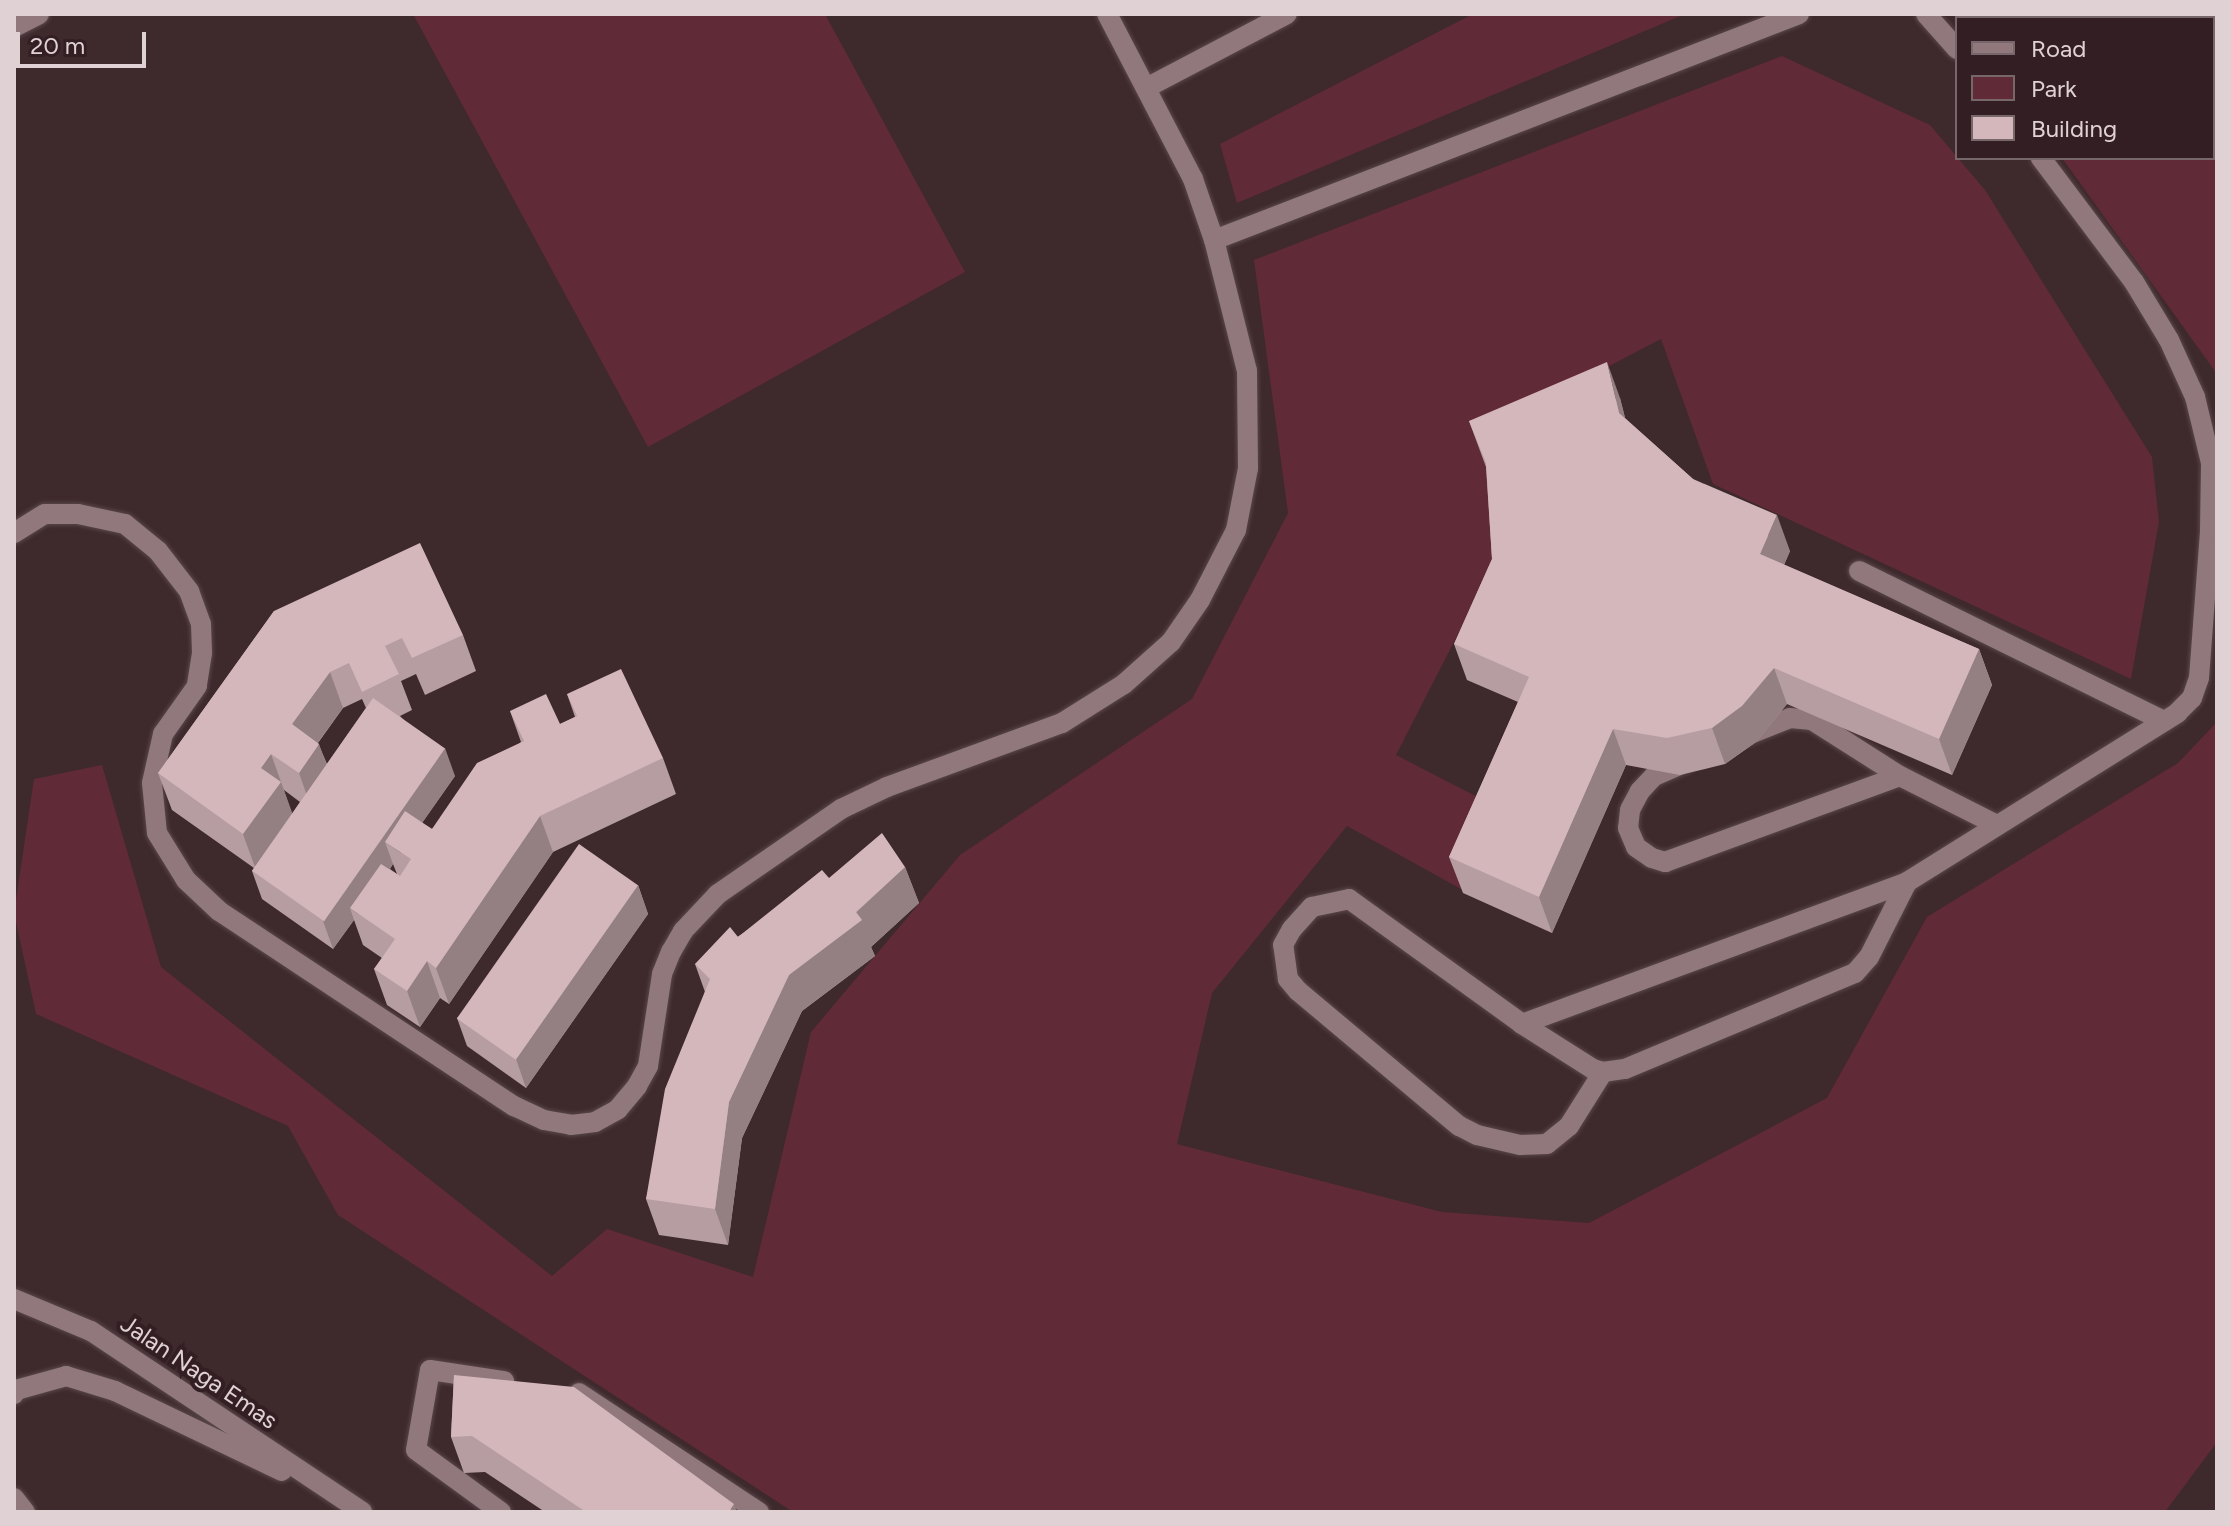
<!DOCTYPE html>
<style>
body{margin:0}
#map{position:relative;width:2231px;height:1526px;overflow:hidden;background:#3e292d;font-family:Figtree,sans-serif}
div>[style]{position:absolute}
.green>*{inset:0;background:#612a37}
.roads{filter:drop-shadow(0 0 2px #59474a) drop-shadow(0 0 2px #59474a)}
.minor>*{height:20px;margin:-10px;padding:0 10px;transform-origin:10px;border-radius:10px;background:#91787c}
.wall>*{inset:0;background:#b59da1}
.shaded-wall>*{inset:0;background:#948083}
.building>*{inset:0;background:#d3b7bb;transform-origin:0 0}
span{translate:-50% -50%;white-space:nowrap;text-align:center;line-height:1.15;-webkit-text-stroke:8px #331f23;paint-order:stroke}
.street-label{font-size:24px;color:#e0d2d4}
.frame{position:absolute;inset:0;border:16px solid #e0d2d4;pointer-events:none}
.legend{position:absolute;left:1955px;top:16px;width:260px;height:144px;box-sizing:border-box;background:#331f23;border:2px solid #78676a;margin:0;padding:10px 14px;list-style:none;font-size:24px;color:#e0d2d4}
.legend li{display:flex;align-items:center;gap:16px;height:40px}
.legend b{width:40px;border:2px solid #78676a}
.scale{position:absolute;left:16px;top:32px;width:130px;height:36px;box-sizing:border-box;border:4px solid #e0d2d4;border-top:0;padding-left:10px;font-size:24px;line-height:28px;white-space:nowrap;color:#e0d2d4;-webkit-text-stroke:6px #331f23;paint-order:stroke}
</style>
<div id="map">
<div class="green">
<i style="clip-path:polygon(413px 14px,825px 14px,965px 272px,648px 447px)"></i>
<i style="clip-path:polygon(1473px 14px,1685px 14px,1237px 203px,1220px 144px)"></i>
<i style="clip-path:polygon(1782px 56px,1930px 125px,1985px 190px,2152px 457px,2159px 522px,2131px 679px,1713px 484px,1661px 339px,1483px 432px,1501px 550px,1396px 755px,1520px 819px,1481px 900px,1347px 826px,1212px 993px,1177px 1144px,1442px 1212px,1589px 1223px,1827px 1098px,1927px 917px,2178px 763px,2217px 722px,2217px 1442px,2165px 1512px,793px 1512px,338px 1215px,288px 1126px,36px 1014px,14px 913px,34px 779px,102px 765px,161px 967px,552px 1276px,607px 1229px,753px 1277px,811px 1032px,960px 855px,1192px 699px,1288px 513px,1254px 260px)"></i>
<i style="clip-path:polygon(2213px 154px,2217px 157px,2217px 374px,2062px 158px,2213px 158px)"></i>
</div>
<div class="roads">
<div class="minor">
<i style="left:1926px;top:14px;width:47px;rotate:48.5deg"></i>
<i style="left:2142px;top:14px;width:6px;rotate:39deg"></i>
<i style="left:14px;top:27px;width:28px;rotate:-27deg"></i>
<i style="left:2213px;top:76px;width:5px;rotate:37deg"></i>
<i style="left:1146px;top:88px;width:159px;rotate:-27.7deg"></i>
<i style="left:1214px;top:240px;width:627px;rotate:-21.12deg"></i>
<i style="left:14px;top:533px;width:36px;rotate:-32deg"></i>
<i style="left:45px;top:514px;width:33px"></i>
<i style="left:78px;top:514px;width:48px;rotate:12deg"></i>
<i style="left:125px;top:524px;width:43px;rotate:39.3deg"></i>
<i style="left:158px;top:551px;width:51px;rotate:52.2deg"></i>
<i style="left:189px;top:591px;width:35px;rotate:70deg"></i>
<i style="left:201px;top:624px;width:29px;rotate:88deg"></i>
<i style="left:202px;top:653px;width:33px;rotate:99deg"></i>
<i style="left:197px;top:686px;width:59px;rotate:125.3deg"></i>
<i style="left:163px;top:734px;width:50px;rotate:102.7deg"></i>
<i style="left:152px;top:783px;width:50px;rotate:84.3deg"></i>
<i style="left:157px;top:833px;width:55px;rotate:58.3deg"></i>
<i style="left:186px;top:880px;width:45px;rotate:43.2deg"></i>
<i style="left:219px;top:911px;width:354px;rotate:33.5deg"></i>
<i style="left:514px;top:1106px;width:33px;rotate:25deg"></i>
<i style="left:544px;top:1120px;width:27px;rotate:10deg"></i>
<i style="left:571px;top:1125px;width:24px;rotate:-7deg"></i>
<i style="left:595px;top:1122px;width:26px;rotate:-29deg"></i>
<i style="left:618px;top:1109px;width:30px;rotate:-50deg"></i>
<i style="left:637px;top:1086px;width:23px;rotate:-61deg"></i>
<i style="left:648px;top:1066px;width:93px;rotate:-81.3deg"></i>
<i style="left:662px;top:974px;width:24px;rotate:-68deg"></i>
<i style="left:671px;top:952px;width:24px;rotate:-60deg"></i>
<i style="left:683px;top:931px;width:51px;rotate:-46.6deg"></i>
<i style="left:718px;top:894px;width:150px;rotate:-34.6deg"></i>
<i style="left:841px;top:809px;width:51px;rotate:-25.6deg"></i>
<i style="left:887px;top:787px;width:186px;rotate:-20.1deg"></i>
<i style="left:1062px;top:723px;width:73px;rotate:-32.2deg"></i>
<i style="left:1124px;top:684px;width:63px;rotate:-41.8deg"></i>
<i style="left:1171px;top:642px;width:51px;rotate:-55.4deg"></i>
<i style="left:1200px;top:600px;width:79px;rotate:-62.8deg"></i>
<i style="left:1236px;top:530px;width:63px;rotate:-79deg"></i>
<i style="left:1248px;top:468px;width:97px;rotate:-90.6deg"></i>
<i style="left:1247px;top:371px;width:135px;rotate:-104.1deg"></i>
<i style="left:1214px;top:240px;width:65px;rotate:-109deg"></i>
<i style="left:1193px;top:179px;width:186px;rotate:-117.5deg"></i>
<i style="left:1859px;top:571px;width:340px;rotate:26.2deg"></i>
<i style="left:1745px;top:736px;width:48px;rotate:-21.8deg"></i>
<i style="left:1790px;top:718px;width:22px;rotate:5deg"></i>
<i style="left:1812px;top:720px;width:104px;rotate:32.5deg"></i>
<i style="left:1900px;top:776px;width:109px;rotate:26.8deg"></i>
<i style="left:1686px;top:762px;width:35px;rotate:156deg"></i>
<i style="left:1654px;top:776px;width:21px;rotate:133deg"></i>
<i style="left:1640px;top:791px;width:21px;rotate:118deg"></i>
<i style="left:1630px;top:810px;width:18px;rotate:96deg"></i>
<i style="left:1628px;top:828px;width:21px;rotate:67deg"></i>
<i style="left:1636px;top:847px;width:19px;rotate:35deg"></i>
<i style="left:1652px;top:858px;width:14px;rotate:17deg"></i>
<i style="left:1665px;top:862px;width:250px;rotate:-20.1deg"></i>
<i style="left:1522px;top:1024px;width:84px;rotate:32.4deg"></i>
<i style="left:1593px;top:1069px;width:10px;rotate:17deg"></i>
<i style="left:1603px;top:1072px;width:22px;rotate:-8deg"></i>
<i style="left:1625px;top:1069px;width:249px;rotate:-22.7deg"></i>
<i style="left:1855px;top:973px;width:21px;rotate:-49deg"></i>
<i style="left:1869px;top:957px;width:84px;rotate:-63.1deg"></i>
<i style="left:1603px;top:1072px;width:64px;rotate:122.2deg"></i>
<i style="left:1569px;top:1126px;width:28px;rotate:141deg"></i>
<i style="left:1547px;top:1144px;width:27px;rotate:178deg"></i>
<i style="left:1520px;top:1145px;width:44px;rotate:-166.9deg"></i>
<i style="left:1477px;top:1135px;width:20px;rotate:-153deg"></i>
<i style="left:1459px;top:1126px;width:210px;rotate:-140deg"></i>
<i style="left:1298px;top:991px;width:16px;rotate:-130deg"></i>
<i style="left:1288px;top:979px;width:34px;rotate:-98deg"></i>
<i style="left:1283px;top:945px;width:18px;rotate:-61deg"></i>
<i style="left:1292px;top:929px;width:30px;rotate:-48deg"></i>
<i style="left:1312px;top:907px;width:38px;rotate:-12deg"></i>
<i style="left:1349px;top:899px;width:213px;rotate:35.8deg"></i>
<i style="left:1522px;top:1024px;width:410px;rotate:-20.2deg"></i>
<i style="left:1907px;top:882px;width:319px;rotate:-32deg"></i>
<i style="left:2177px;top:713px;width:21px;rotate:-45deg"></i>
<i style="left:2192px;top:698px;width:21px;rotate:-71deg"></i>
<i style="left:2199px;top:678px;width:148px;rotate:-85.7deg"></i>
<i style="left:2210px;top:530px;width:67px;rotate:-89.1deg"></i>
<i style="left:2211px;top:463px;width:68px;rotate:-103.6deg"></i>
<i style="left:2195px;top:397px;width:63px;rotate:-114.5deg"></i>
<i style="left:2169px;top:340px;width:68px;rotate:-121.1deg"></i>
<i style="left:2134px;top:282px;width:155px;rotate:-126.9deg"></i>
<i style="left:14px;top:1299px;width:83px;rotate:22.6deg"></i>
<i style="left:91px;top:1331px;width:326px;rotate:33.7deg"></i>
<i style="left:579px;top:1393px;width:216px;rotate:33.5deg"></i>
<i style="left:14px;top:1394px;width:4px;rotate:-63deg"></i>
<i style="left:16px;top:1390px;width:52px;rotate:-15.6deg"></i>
<i style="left:66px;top:1376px;width:51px;rotate:17deg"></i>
<i style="left:115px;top:1391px;width:185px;rotate:25.6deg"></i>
<i style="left:14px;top:1498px;width:18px;rotate:52deg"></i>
<i style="left:501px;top:1512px;width:105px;rotate:-143.9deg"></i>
<i style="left:416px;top:1450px;width:81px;rotate:-80.1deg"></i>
<i style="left:430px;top:1370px;width:75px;rotate:8.5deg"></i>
</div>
</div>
<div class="wall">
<i style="clip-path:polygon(1620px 398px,1625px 418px,1693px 479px,1790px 551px,1784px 565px,1979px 649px,1992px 685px,1952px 775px,1787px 704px,1756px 742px,1725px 764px,1680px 775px,1626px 765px,1552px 933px,1463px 893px,1449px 857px,1518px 702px,1467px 680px,1454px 644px,1492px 559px,1486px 467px,1469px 421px)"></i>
<i style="clip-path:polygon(evenodd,274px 611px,463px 635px,476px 671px,425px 695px,416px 674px,401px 681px,412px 710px,400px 716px,455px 776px,422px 823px,432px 829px,521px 742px,510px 711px,560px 724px,575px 717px,567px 694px,663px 758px,676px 794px,553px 852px,449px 1004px,440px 998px,420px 1027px,387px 1005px,374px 969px,382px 958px,363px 945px,354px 920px,333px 949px,262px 899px,252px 871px,254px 868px,172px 810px,158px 773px,274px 611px,362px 699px,366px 708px,327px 764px,318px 743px,343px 708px,362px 699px,274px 611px,284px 790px,300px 802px,292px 814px,284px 791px,284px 790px,274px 611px,393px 864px,397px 874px,390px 869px,393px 864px)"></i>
<i style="clip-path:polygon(905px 867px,919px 903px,871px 947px,875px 956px,802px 1011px,742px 1138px,728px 1245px,659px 1235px,646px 1199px,705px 992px,695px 964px,829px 878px)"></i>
<i style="clip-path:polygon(638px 885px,648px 914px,526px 1088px,467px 1046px,457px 1018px)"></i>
<i style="clip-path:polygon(454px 1375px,737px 1512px,545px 1512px,485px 1472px,464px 1473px,451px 1437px)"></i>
</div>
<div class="shaded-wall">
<i style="clip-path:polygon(1607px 362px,1620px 398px,1633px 449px,1619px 413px)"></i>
<i style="clip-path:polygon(1777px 515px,1790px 551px,1773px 590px,1760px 554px)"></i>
<i style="clip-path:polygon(1979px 649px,1992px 685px,1952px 775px,1939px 739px)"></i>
<i style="clip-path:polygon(1774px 668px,1787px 704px,1756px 742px,1725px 764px,1712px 728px)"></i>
<i style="clip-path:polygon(330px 672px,343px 708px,305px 760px,292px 724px)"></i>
<i style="clip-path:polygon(1613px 729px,1626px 765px,1552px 933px,1539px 897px)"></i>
<i style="clip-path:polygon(319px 744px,332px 780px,312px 810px,299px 773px)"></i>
<i style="clip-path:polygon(445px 748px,455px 776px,401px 853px,385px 842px,393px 864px,358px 914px,350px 908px,354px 920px,333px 949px,323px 921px)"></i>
<i style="clip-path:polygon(271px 754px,294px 818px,256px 870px,243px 834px,261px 768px)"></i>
<i style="clip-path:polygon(540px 816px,553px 852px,449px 1004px,436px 968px)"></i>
<i style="clip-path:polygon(905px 867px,919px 903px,871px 947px,875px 956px,802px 1011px,742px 1138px,728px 1245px,715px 1209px,729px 1102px,789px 975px)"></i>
<i style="clip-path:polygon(638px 885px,648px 914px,526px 1088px,516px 1059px)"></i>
<i style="clip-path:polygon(427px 961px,440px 998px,420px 1027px,407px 991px)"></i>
<i style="clip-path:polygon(734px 1504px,737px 1512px,729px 1512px)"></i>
</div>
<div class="building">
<i style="clip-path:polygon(1607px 362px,1619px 413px,1693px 479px,1777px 515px,1760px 554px,1979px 649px,1939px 739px,1774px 668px,1742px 706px,1712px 728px,1667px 738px,1613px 729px,1539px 897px,1449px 857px,1529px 677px,1454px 644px,1492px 559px,1486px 463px,1469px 421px)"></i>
<i style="clip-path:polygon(420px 543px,463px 635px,412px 658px,402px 638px,385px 646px,399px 674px,362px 692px,349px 663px,330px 672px,292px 724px,319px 744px,299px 773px,271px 754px,261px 768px,281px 782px,243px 834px,158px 773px,274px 611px)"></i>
<i style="clip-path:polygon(621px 669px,663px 758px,540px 816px,436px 968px,427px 961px,407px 991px,374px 969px,395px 939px,350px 908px,381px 864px,400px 876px,411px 859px,385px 842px,405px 811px,432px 829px,477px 763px,524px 741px,510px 711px,546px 694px,560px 724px,577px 716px,567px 694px)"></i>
<i style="left:373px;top:698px;width:88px;height:211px;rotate:35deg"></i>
<i style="clip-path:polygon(882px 833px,905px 867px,856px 912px,862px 920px,789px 975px,729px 1102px,715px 1209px,646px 1199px,665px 1089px,710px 979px,695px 964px,730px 927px,738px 937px,822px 870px,829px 878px)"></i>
<i style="left:579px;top:844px;width:72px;height:213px;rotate:35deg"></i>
<i style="clip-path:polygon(454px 1375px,574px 1387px,734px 1504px,729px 1512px,586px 1512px,472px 1436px,451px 1437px)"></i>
</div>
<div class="street-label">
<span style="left:199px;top:1372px;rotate:34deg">Jalan Naga Emas</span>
</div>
<div class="frame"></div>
<ul class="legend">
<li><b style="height:10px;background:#91787c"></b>Road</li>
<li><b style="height:22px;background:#612a37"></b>Park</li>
<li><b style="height:22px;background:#d3b7bb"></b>Building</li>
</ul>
<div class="scale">20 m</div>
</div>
